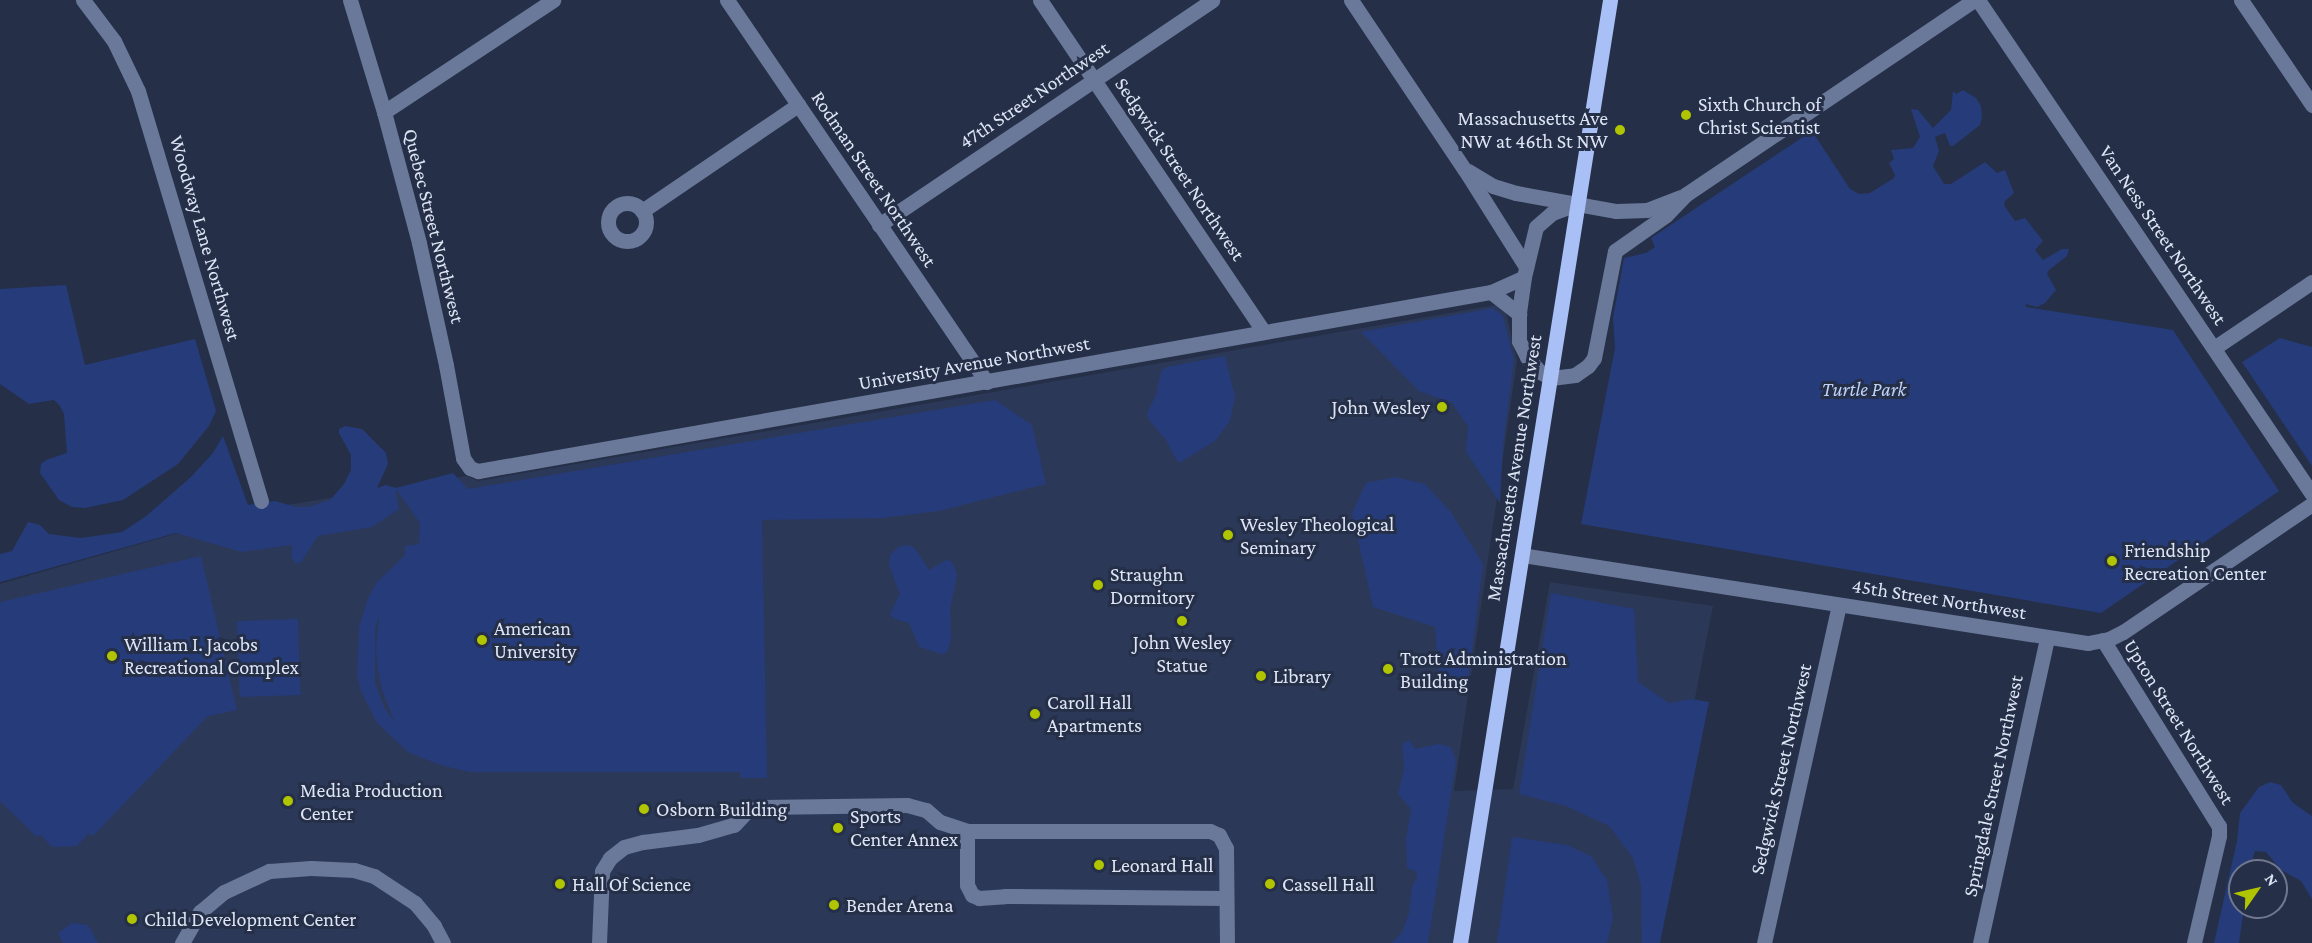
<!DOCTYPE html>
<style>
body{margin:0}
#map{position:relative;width:2312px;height:943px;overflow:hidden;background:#252f48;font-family:"Crimson Pro",serif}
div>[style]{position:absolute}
.built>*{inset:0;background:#2c3858}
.green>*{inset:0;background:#263b79;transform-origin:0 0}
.minor>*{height:15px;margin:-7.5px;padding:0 7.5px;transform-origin:7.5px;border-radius:7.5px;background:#6a7899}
.minor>.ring{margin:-7.5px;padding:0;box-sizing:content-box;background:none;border:15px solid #6a7899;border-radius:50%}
.major>*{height:15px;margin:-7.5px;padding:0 7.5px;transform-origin:7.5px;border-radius:7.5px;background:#a9c0f6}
.dots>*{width:16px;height:16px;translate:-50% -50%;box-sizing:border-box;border:3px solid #252f48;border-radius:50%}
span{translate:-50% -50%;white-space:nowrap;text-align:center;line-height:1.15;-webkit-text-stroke:6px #252f48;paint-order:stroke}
.street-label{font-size:20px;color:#dee5f5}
.poi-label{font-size:20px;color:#dee5f5}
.left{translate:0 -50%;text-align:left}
.right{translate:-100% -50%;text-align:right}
.park-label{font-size:20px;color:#c0d1f9;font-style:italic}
.north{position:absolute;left:2228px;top:859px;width:60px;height:60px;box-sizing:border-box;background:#252f48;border:2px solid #6f788d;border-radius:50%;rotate:56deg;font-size:16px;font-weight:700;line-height:24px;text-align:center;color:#dee5f5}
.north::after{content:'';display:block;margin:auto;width:21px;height:27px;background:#b0c500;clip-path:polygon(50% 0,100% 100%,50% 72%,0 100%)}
</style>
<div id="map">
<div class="built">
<i style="clip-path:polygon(1496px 305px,1506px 313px,1517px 361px,1454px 791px,1513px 789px,1550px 582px,1713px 606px,1647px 943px,0 943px,0 584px,262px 509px,467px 476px,478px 481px)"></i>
</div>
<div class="green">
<i style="clip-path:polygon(1963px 90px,1976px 98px,1981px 106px,1982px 117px,1980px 125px,1953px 146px,1950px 146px,1945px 133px,1935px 137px,1939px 151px,1933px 166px,1944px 184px,1951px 184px,1985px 162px,1997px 173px,2005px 170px,2014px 193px,2005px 201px,2004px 205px,2015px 221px,2025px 218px,2043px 241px,2035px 250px,2043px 260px,2062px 249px,2069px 249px,2067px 256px,2049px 270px,2047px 274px,2056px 290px,2045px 303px,2037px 307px,2025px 304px,2026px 307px,2173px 330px,2279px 491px,2101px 613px,1581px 524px,1615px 348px,1613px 318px,1624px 258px,1646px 253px,1655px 247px,1651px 238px,1812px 131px,1850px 189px,1859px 194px,1870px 193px,1894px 178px,1895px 175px,1889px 163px,1894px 159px,1891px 150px,1913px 148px,1920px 137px,1911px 109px,1918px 110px,1933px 128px,1951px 110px,1953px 91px,1956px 94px)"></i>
<i style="clip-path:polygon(66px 285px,85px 365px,195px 339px,216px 411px,209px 426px,178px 464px,123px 500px,85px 508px,72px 507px,59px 500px,40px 473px,41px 464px,46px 460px,67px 453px,64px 414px,60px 406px,54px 400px,29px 404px,0 384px,0 289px)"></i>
<i style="clip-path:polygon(1493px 308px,1503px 316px,1514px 360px,1503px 445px,1500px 503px,1466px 452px,1468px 427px,1452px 403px,1419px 391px,1361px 332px)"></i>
<i style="clip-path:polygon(2280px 338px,2312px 347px,2312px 466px,2242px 362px)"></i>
<i style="clip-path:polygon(1225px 356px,1235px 397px,1230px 421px,1216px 440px,1181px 462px,1177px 461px,1166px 440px,1149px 420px,1147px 413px,1156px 395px,1161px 371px,1167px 367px)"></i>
<i style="clip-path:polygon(evenodd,995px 400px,1032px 425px,1046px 484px,939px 511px,882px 518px,762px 520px,767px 778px,740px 778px,740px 772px,470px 772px,440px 765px,408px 752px,377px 723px,360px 689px,357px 674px,359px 627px,368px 598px,377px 582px,405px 555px,405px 546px,419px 544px,420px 523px,396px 489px,399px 509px,372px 527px,318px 536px,301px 562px,296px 564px,291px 557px,292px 545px,242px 552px,176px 533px,0 582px,0 554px,12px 551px,28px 522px,40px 525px,49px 534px,81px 538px,122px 532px,145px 517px,191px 477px,213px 453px,223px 436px,248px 505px,275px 501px,296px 507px,309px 507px,330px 500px,344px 484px,351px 470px,351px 455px,339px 433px,339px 429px,345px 426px,362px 429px,386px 453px,388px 464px,377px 488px,386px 485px,396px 488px,453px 473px,468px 489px,995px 400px,379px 616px,376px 650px,378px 670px,382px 690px,394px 721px,384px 707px,375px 682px,375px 629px,379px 616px)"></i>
<i style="clip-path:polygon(1395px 477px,1425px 484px,1451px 512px,1483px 564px,1467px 691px,1439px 679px,1435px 627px,1373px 607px,1352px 513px,1366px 483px)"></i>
<i style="clip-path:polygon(905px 545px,914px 547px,929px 570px,946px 560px,951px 561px,955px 568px,957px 575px,950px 610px,951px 639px,947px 652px,942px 654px,919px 647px,909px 623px,894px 619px,890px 614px,900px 594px,889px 565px,890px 555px,897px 548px)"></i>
<i style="clip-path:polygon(201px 556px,237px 710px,208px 716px,93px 836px,89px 833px,77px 846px,52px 847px,40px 834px,37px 837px,0 801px,0 602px)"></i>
<i style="clip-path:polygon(1551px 593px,1634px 609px,1638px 682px,1669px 703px,1692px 699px,1709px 702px,1660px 943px,1642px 943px,1641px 886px,1633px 858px,1609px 826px,1566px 806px,1519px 794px)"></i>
<i style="left:298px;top:619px;width:76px;height:61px;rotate:88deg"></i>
<i style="clip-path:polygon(1409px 740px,1415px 749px,1439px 744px,1451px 747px,1456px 761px,1428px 943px,1392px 943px,1402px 932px,1409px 913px,1412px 887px,1417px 877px,1416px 871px,1408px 869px,1407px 866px,1406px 839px,1411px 809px,1398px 794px,1404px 769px,1402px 744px)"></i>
<i style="clip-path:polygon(2270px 782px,2281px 785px,2293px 803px,2312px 816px,2312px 899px,2301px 881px,2281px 870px,2266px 852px,2255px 851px,2249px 871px,2240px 871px,2240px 907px,2244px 907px,2239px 943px,2214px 943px,2237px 841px,2240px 813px,2259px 787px)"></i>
<i style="clip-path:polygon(1512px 837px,1567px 845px,1591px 856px,1607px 880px,1613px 918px,1607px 943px,1497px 943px)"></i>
<i style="clip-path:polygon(72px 923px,88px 925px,98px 943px,63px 943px,58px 933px)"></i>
</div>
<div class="minor">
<i style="left:83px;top:0;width:51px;rotate:52.9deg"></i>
<i style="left:114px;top:41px;width:55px;rotate:64.4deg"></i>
<i style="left:138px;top:91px;width:428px;rotate:73.3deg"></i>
<i style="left:350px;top:0;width:117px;rotate:73.1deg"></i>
<i style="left:384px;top:112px;width:136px;rotate:75deg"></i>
<i style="left:419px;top:243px;width:125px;rotate:77.5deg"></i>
<i style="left:446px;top:365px;width:95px;rotate:79.6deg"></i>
<i style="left:463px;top:458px;width:12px;rotate:55deg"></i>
<i style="left:470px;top:468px;width:9px;rotate:21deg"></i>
<i style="left:478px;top:471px;width:1029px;rotate:-10.02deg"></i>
<i style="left:1491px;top:292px;width:36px;rotate:-24deg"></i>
<i style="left:727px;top:0;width:462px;rotate:55.8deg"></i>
<i style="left:1040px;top:0;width:400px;rotate:56deg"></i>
<i style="left:1351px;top:0;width:205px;rotate:56.2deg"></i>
<i style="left:1465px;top:170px;width:115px;rotate:57.8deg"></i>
<i style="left:1978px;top:0;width:596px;rotate:55.94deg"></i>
<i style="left:2241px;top:0;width:127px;rotate:55.9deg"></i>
<i style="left:384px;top:112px;width:203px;rotate:-33.5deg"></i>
<i style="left:1468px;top:171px;width:29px;rotate:31deg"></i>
<i style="left:1493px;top:186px;width:24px;rotate:17deg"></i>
<i style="left:1516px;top:193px;width:102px;rotate:10.2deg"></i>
<i style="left:1616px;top:211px;width:31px;rotate:-2deg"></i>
<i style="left:1647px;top:210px;width:36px;rotate:-21deg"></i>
<i class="ring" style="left:608px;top:203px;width:23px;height:23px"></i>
<i style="left:1577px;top:204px;width:27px;rotate:160deg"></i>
<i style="left:1552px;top:213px;width:21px;rotate:139deg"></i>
<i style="left:1536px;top:227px;width:51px;rotate:103.5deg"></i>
<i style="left:1524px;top:277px;width:37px;rotate:98deg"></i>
<i style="left:1519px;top:314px;width:27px;rotate:90deg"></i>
<i style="left:1519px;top:341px;width:18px;rotate:63deg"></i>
<i style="left:1527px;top:357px;width:20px;rotate:49deg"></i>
<i style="left:1540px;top:372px;width:13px;rotate:29deg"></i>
<i style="left:1551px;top:378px;width:24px;rotate:-7deg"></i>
<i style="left:1575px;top:375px;width:16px;rotate:-35deg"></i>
<i style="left:1588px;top:366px;width:10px;rotate:-53deg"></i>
<i style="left:1594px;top:358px;width:109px;rotate:-78.9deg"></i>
<i style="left:1615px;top:251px;width:62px;rotate:-35.2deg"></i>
<i style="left:1666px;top:215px;width:28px;rotate:-46deg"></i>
<i style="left:1685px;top:195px;width:349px;rotate:-34deg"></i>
<i style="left:642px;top:211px;width:189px;rotate:-34.2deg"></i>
<i style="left:879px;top:225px;width:402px;rotate:-34deg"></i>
<i style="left:1491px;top:292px;width:36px;rotate:38deg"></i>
<i style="left:2214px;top:348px;width:118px;rotate:-34deg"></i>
<i style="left:1522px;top:555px;width:573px;rotate:8.84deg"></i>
<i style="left:2088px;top:643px;width:21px;rotate:-11deg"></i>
<i style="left:2109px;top:639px;width:16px;rotate:-27deg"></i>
<i style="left:2123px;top:632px;width:228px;rotate:-34.1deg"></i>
<i style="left:2103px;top:640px;width:219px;rotate:58.1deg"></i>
<i style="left:2219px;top:826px;width:10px;rotate:90deg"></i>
<i style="left:2219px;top:836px;width:110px;rotate:103.2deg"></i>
<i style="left:967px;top:831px;width:54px;rotate:90deg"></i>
<i style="left:967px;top:885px;width:11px;rotate:63deg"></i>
<i style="left:972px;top:895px;width:8px;rotate:23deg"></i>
<i style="left:979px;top:898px;width:26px;rotate:-4deg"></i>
<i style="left:1005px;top:896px;width:220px;rotate:0.5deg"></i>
<i style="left:182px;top:943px;width:36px;rotate:-60deg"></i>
<i style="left:200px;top:912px;width:31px;rotate:-40deg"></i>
<i style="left:224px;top:892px;width:50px;rotate:-25deg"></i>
<i style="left:269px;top:871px;width:42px;rotate:-4.1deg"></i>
<i style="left:311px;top:868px;width:43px;rotate:2.7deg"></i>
<i style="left:354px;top:870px;width:21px;rotate:17deg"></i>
<i style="left:374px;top:876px;width:49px;rotate:33.4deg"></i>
<i style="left:415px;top:903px;width:30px;rotate:50deg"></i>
<i style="left:434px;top:926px;width:19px;rotate:62deg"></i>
<i style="left:599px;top:943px;width:72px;rotate:-87.6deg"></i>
<i style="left:602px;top:871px;width:15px;rotate:-58deg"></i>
<i style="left:610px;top:858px;width:18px;rotate:-38deg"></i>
<i style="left:624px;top:847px;width:20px;rotate:-15deg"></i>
<i style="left:643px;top:842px;width:55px;rotate:-7.3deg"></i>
<i style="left:698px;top:835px;width:37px;rotate:-16deg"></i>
<i style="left:734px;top:825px;width:19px;rotate:-47deg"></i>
<i style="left:747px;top:811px;width:15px;rotate:-16deg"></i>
<i style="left:761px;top:807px;width:146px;rotate:-0.8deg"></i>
<i style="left:907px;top:805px;width:20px;rotate:15deg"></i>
<i style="left:926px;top:810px;width:18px;rotate:41deg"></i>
<i style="left:940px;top:822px;width:28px;rotate:18deg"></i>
<i style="left:967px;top:831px;width:243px"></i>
<i style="left:1210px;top:831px;width:10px;rotate:24deg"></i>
<i style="left:1219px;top:835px;width:15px;rotate:62deg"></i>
<i style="left:1226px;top:848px;width:95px;rotate:89.4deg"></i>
<i style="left:1764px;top:943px;width:346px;rotate:-77.5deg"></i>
<i style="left:1980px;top:943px;width:312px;rotate:-77.6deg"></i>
</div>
<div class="major">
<i style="left:1460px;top:943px;width:955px;rotate:-80.96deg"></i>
</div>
<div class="dots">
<i style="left:1686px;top:115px;background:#b0c500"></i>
<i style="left:1620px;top:130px;background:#b0c500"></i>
<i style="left:1442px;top:407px;background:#b0c500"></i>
<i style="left:1228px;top:535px;background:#b0c500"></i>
<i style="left:2112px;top:561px;background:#b0c500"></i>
<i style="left:1098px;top:585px;background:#b0c500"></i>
<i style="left:1182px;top:621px;background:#b0c500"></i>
<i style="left:482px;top:640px;background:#b0c500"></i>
<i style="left:112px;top:656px;background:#b0c500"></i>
<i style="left:1388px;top:669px;background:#b0c500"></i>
<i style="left:1261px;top:676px;background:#b0c500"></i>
<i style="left:1035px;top:714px;background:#b0c500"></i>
<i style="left:288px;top:801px;background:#b0c500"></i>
<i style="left:644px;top:809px;background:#b0c500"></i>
<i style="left:838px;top:828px;background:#b0c500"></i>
<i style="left:1099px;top:865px;background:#b0c500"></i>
<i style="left:560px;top:884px;background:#b0c500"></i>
<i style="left:1270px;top:884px;background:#b0c500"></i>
<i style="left:834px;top:905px;background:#b0c500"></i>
<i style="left:132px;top:919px;background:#b0c500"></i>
</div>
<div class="street-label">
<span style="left:1034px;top:95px;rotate:-34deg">47th Street Northwest</span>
<span style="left:1180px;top:169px;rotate:56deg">Sedgwick Street Northwest</span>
<span style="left:874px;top:179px;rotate:56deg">Rodman Street Northwest</span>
<span style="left:434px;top:226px;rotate:76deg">Quebec Street Northwest</span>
<span style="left:2163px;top:235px;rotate:56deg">Van Ness Street Northwest</span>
<span style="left:205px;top:238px;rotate:74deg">Woodway Lane Northwest</span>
<span style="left:974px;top:363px;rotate:-10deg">University Avenue Northwest</span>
<span style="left:1514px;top:468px;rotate:-81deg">Massachusetts Avenue Northwest</span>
<span style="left:1939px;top:599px;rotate:9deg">45th Street Northwest</span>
<span style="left:2179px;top:722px;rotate:58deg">Upton Street Northwest</span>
<span style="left:1781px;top:769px;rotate:-77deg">Sedgwick Street Northwest</span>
<span style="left:1993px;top:786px;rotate:-78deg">Springdale Street Northwest</span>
</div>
<div class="poi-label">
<span class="left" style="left:1698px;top:116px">Sixth Church of<br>Christ Scientist</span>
<span class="right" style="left:1608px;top:130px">Massachusetts Ave<br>NW at 46th St NW</span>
<span class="right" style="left:1430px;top:407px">John Wesley</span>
<span class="left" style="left:1240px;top:536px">Wesley Theological<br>Seminary</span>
<span class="left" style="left:2124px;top:562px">Friendship<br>Recreation Center</span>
<span class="left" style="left:1110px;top:586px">Straughn<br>Dormitory</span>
<span class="left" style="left:494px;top:640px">American<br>University</span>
<span style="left:1182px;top:654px">John Wesley<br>Statue</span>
<span class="left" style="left:124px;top:656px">William I. Jacobs<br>Recreational Complex</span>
<span class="left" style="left:1400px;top:670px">Trott Administration<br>Building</span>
<span class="left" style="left:1273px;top:676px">Library</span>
<span class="left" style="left:1047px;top:714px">Caroll Hall<br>Apartments</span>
<span class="left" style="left:300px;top:802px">Media Production<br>Center</span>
<span class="left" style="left:656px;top:809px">Osborn Building</span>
<span class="left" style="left:850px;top:828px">Sports<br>Center Annex</span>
<span class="left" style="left:1111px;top:865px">Leonard Hall</span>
<span class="left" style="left:572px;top:884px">Hall Of Science</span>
<span class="left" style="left:1282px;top:884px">Cassell Hall</span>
<span class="left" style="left:846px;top:905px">Bender Arena</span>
<span class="left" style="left:144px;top:919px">Child Development Center</span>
</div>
<div class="park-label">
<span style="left:1864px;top:389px">Turtle Park</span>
</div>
<div class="north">N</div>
</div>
